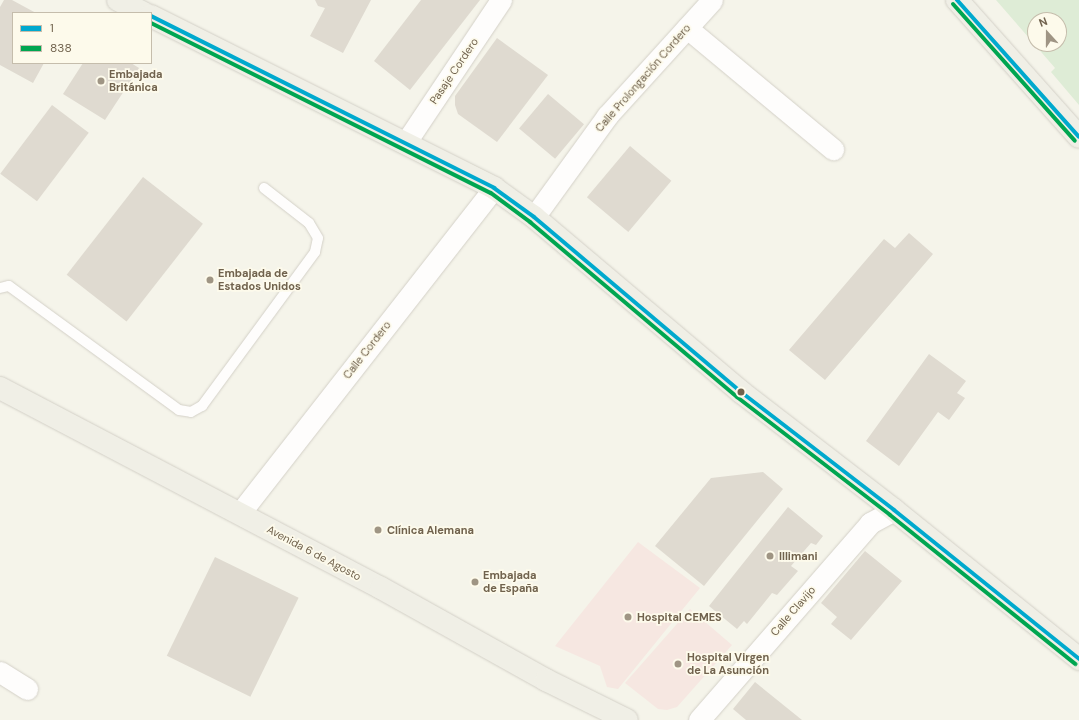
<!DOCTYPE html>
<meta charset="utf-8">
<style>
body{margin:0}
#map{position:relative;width:1079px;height:720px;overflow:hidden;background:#f5f4ea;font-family:"DM Sans",sans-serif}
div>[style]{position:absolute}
.medical>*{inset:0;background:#f6e7e1}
.green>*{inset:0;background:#deecd6}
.building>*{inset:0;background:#dfdad0;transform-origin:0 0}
.roads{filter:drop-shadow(0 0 1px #d3d0c7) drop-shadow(0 0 1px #d3d0c7)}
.lane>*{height:10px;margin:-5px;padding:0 5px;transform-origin:5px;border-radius:5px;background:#fefdfc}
.street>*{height:21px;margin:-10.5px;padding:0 10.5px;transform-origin:10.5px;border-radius:10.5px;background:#fefdfc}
.primary>*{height:22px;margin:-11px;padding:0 11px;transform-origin:11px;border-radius:11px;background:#f0efe6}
.bus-1>*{height:4px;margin:-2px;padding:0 2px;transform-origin:2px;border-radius:2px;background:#00a9ce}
.bus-2>*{height:4px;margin:-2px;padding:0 2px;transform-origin:2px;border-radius:2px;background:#00a651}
.dots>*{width:11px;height:11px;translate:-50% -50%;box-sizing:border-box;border:2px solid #fdfaeb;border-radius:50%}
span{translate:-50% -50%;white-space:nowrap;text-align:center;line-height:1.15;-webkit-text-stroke:3.5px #fdfaeb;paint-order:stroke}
.street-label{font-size:11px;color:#70624d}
.poi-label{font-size:11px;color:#70624d;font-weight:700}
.left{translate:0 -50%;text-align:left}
.legend{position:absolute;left:12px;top:12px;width:140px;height:52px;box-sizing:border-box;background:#fdfaeb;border:1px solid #c5bdac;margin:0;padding:5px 7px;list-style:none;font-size:12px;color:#70624d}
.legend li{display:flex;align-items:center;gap:8px;height:20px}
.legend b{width:20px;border:1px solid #c5bdac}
.north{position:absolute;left:1027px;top:12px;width:40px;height:40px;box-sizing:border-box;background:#fdfaeb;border:1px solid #c5bdac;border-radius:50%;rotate:339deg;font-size:11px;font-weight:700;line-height:16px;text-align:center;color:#70624d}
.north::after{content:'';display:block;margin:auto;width:14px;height:18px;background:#9f9584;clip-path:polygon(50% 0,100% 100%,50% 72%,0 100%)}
</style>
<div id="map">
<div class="medical">
<i style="clip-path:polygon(638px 542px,700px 588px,618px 689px,607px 687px,600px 666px,555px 646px)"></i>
<i style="clip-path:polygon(690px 609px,732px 645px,677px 707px,667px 710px,658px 709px,625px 683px)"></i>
</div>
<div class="green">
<i style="clip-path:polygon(evenodd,996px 0,1079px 0,1079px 105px,1051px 72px,1055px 68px,996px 0,1035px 20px,1059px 20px,1059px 44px,1035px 44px,1035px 20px)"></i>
</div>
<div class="building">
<i style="clip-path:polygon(4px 0,12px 0,36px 13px,13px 13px,13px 63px,44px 63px,33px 83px,0 65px,0 7px)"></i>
<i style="clip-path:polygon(315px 0,371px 0,343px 53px,310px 36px,325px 8px,318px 6px)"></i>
<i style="clip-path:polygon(421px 0,480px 0,410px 90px,374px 61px)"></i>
<i style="clip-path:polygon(497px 38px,548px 75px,497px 142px,458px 114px,455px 105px,455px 96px)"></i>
<i style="clip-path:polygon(83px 63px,131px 63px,139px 68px,105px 120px,63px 94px)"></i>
<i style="left:548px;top:94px;width:47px;height:45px;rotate:40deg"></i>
<i style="left:52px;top:105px;width:46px;height:86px;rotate:37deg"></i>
<i style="left:630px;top:146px;width:54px;height:67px;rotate:40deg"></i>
<i style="left:143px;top:177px;width:76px;height:124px;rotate:38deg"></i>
<i style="clip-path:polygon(909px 233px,933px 254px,825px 380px,789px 350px,884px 239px,895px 248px)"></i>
<i style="clip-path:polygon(929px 354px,966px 381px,957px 393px,965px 398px,949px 420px,938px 412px,899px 466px,866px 441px)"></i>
<i style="clip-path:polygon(763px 472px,783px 489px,704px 586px,655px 546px,711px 478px)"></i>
<i style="clip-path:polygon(788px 507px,823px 536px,816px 545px,811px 543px,791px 566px,798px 571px,777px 595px,772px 593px,747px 624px,744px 621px,737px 629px,709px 606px)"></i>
<i style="clip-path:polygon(865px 551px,902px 581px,851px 640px,831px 624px,837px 617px,821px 603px)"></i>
<i style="left:215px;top:557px;width:93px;height:110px;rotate:26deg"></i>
<i style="clip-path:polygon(755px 682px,802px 720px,746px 720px,733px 709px)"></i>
</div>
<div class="roads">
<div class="lane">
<i style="left:0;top:288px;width:9px;rotate:-13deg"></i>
<i style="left:9px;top:286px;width:210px;rotate:36.1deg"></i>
<i style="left:179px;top:410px;width:12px;rotate:9deg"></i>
<i style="left:191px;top:412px;width:13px;rotate:-29deg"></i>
<i style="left:202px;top:406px;width:191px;rotate:-53.7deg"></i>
<i style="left:315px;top:252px;width:14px;rotate:-78deg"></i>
<i style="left:318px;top:238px;width:17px;rotate:-121deg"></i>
<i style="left:309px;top:223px;width:57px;rotate:-142.1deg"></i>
</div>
<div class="street">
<i style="left:687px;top:28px;width:190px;rotate:39.7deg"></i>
<i style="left:406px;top:142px;width:171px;rotate:-56.2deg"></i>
<i style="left:534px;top:217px;width:125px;rotate:-54.1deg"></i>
<i style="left:607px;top:116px;width:156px;rotate:-47.8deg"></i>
<i style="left:240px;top:513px;width:412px;rotate:-52deg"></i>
<i style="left:0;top:672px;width:32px;rotate:32deg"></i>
<i style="left:699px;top:720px;width:261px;rotate:-49deg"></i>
<i style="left:870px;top:523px;width:27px;rotate:-28deg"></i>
</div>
<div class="primary">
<i style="left:118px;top:0;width:29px;rotate:27deg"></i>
<i style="left:957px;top:0;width:183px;rotate:48.3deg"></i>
<i style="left:151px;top:16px;width:384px;rotate:26.6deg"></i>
<i style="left:494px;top:188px;width:49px;rotate:35.9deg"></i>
<i style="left:534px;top:217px;width:271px;rotate:40.2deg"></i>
<i style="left:741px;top:392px;width:193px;rotate:37.6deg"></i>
<i style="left:894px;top:510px;width:238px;rotate:38.8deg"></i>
<i style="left:0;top:388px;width:430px;rotate:27.7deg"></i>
<i style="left:381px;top:588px;width:189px;rotate:29.1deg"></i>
<i style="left:546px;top:680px;width:90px;rotate:26.3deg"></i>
</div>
</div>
<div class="bus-1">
<i style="left:957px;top:0;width:183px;rotate:48.3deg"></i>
<i style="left:151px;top:16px;width:384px;rotate:26.6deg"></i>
<i style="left:494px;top:188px;width:49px;rotate:35.9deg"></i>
<i style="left:534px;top:217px;width:271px;rotate:40.2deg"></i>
<i style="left:741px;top:392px;width:193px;rotate:37.6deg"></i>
<i style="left:894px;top:510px;width:238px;rotate:38.8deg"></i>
</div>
<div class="bus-2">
<i style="left:953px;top:4px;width:183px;rotate:48.3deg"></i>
<i style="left:151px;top:23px;width:380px;rotate:26.6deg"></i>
<i style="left:491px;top:193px;width:49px;rotate:36.6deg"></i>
<i style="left:530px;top:222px;width:271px;rotate:40.2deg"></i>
<i style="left:737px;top:397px;width:193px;rotate:37.6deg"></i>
<i style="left:890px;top:515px;width:238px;rotate:38.8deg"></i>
</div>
<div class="dots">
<i style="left:101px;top:81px;background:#9f9584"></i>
<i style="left:210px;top:280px;background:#9f9584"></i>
<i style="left:741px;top:392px;background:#70624d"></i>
<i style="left:378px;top:530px;background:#9f9584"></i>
<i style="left:770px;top:556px;background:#9f9584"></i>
<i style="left:475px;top:582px;background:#9f9584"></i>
<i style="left:628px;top:617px;background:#9f9584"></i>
<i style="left:678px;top:664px;background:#9f9584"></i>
</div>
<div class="street-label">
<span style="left:454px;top:71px;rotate:-56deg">Pasaje Cordero</span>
<span style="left:643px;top:78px;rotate:-49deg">Calle Prolongación Cordero</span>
<span style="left:367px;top:350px;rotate:-52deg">Calle Cordero</span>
<span style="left:314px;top:553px;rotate:28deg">Avenida 6 de Agosto</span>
<span style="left:793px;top:611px;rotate:-49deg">Calle Clavijo</span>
</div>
<div class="poi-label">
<span class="left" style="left:109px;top:81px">Embajada<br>Británica</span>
<span class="left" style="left:218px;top:280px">Embajada de<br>Estados Unidos</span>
<span class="left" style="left:387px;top:530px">Clínica Alemana</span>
<span class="left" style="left:779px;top:556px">Illimani</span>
<span class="left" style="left:483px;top:582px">Embajada<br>de España</span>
<span class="left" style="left:637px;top:617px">Hospital CEMES</span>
<span class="left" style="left:687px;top:664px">Hospital Virgen<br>de La Asunción</span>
</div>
<ul class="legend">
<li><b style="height:5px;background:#00a9ce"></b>1</li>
<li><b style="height:5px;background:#00a651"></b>838</li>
</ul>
<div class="north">N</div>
</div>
